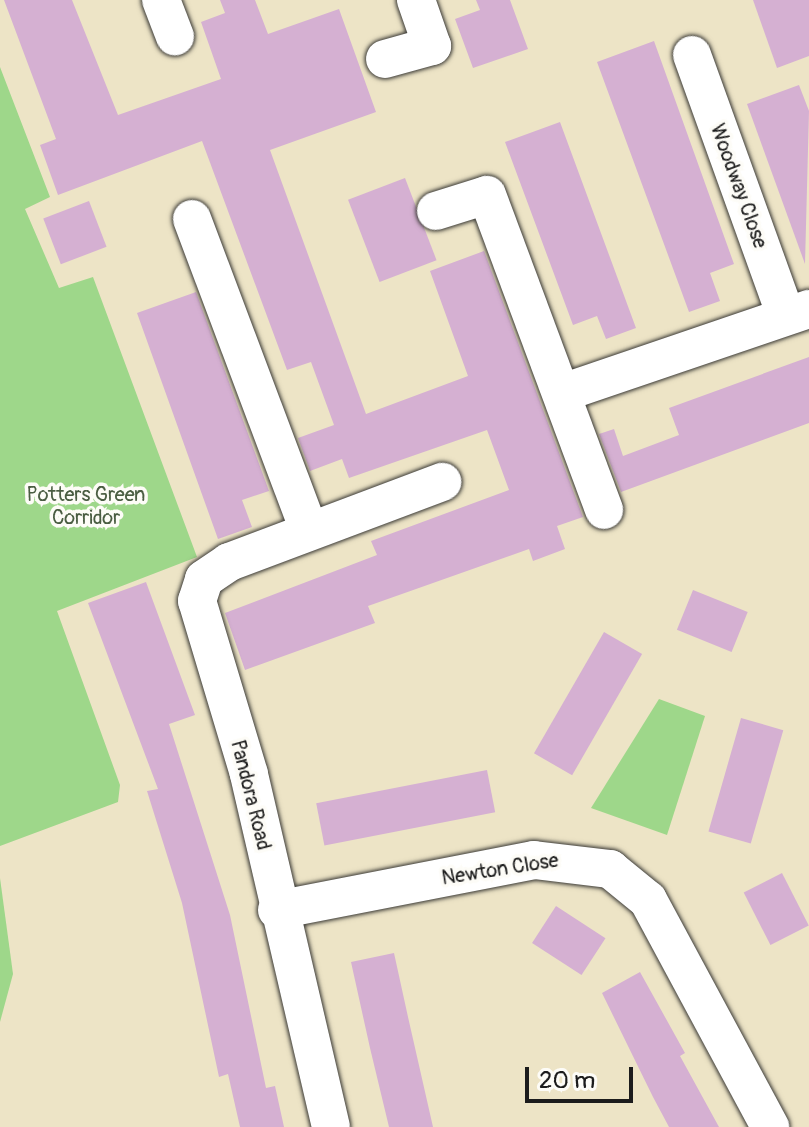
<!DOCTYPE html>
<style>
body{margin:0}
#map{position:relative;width:809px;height:1127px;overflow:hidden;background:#ede4c6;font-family:Pangolin,sans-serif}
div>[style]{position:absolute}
.green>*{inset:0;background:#9ed78a}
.building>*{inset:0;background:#d5b0d2;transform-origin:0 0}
.roads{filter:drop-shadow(0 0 2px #3b3a36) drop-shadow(0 0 2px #3b3a36)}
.street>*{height:38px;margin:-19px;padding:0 19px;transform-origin:19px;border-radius:19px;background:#fff}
span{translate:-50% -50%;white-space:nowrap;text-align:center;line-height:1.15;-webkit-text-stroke:7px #fdfcf7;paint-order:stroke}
.street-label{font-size:20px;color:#1c1c1c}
.park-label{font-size:20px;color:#4a5d42}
.scale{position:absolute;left:525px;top:1067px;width:108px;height:36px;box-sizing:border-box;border:4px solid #1c1c1c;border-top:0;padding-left:10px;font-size:24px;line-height:28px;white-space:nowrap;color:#1c1c1c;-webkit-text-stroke:6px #fdfcf7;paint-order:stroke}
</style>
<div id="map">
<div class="green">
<i style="clip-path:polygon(0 67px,50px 197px,25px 209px,59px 288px,93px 277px,197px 557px,57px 611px,120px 785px,118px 802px,0 846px)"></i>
<i style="clip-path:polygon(659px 699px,705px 716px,667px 835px,591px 808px)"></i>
<i style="clip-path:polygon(0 878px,13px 974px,0 1022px)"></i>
</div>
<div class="building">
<i style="clip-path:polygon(4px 0,72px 0,118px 115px,221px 79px,201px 22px,225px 13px,220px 0,255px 0,268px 34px,339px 9px,376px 112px,270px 150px,366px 414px,468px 376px,430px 271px,484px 251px,583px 517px,557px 526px,565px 549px,533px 561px,529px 549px,368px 606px,375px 623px,245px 670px,225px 613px,377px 555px,371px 541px,509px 490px,487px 430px,349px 478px,342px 459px,310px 471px,298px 438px,334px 425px,311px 362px,287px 370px,202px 141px,58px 195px,40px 145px,56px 139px)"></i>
<i style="clip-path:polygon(476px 0,510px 0,528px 49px,473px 68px,455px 19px,480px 10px)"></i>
<i style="clip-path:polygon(753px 0,809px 0,809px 56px,777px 68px)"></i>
<i style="clip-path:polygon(654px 41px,734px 264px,710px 273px,720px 301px,689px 312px,597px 62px)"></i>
<i style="clip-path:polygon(799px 85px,809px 111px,805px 264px,747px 104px)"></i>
<i style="clip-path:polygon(560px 122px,636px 328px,606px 339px,597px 316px,573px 325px,505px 142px)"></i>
<i style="left:405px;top:178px;width:88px;height:61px;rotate:69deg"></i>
<i style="left:89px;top:201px;width:49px;height:49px;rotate:69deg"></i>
<i style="clip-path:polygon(196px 292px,269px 491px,242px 500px,252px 527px,218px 539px,137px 313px)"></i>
<i style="clip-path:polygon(809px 357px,809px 423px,621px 492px,599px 434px,614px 429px,623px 456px,679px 435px,669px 408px)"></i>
<i style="clip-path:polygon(146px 582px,195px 715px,169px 724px,230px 915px,266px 1088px,275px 1086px,284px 1127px,240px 1127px,228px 1074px,219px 1077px,182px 903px,147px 791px,158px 789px,88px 603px)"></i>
<i style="left:693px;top:590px;width:59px;height:43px;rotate:22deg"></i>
<i style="left:604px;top:632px;width:44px;height:140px;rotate:30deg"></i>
<i style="left:741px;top:718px;width:44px;height:118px;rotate:16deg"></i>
<i style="left:487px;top:770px;width:43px;height:174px;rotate:79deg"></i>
<i style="left:782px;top:873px;width:59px;height:43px;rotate:63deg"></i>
<i style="left:556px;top:906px;width:59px;height:44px;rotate:33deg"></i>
<i style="clip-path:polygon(394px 953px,408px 1017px,433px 1127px,389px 1127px,370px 1048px,351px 962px)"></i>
<i style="clip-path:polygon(640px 972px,685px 1053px,680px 1056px,719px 1127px,669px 1127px,653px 1097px,602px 993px)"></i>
</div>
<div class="roads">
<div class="street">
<i style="left:161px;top:0;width:39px;rotate:69deg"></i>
<i style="left:692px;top:55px;width:277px;rotate:70.2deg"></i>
<i style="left:385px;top:59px;width:49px;rotate:-15.5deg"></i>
<i style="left:432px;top:46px;width:49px;rotate:-109.2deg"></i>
<i style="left:436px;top:211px;width:53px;rotate:-17.4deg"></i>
<i style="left:487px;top:195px;width:336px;rotate:69.6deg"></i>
<i style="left:192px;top:219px;width:333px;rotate:69.4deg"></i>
<i style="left:562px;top:393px;width:261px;rotate:-18.8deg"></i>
<i style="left:277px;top:910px;width:262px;rotate:-11deg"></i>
<i style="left:534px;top:860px;width:77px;rotate:6.8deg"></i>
<i style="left:610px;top:869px;width:49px;rotate:39.2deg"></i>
<i style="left:648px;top:900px;width:258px;rotate:61.7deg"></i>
<i style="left:331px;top:1127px;width:362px;rotate:-103.1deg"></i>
<i style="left:249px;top:774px;width:181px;rotate:-106.7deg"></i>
<i style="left:197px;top:601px;width:23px;rotate:-72deg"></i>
<i style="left:204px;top:579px;width:30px;rotate:-34deg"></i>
<i style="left:229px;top:562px;width:228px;rotate:-20.6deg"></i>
</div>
</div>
<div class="street-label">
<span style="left:739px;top:186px;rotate:70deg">Woodway Close</span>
<span style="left:251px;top:795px;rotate:76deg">Pandora Road</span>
<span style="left:500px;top:869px;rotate:-9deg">Newton Close</span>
</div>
<div class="park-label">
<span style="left:86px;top:506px">Potters Green<br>Corridor</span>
</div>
<div class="scale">20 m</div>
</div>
